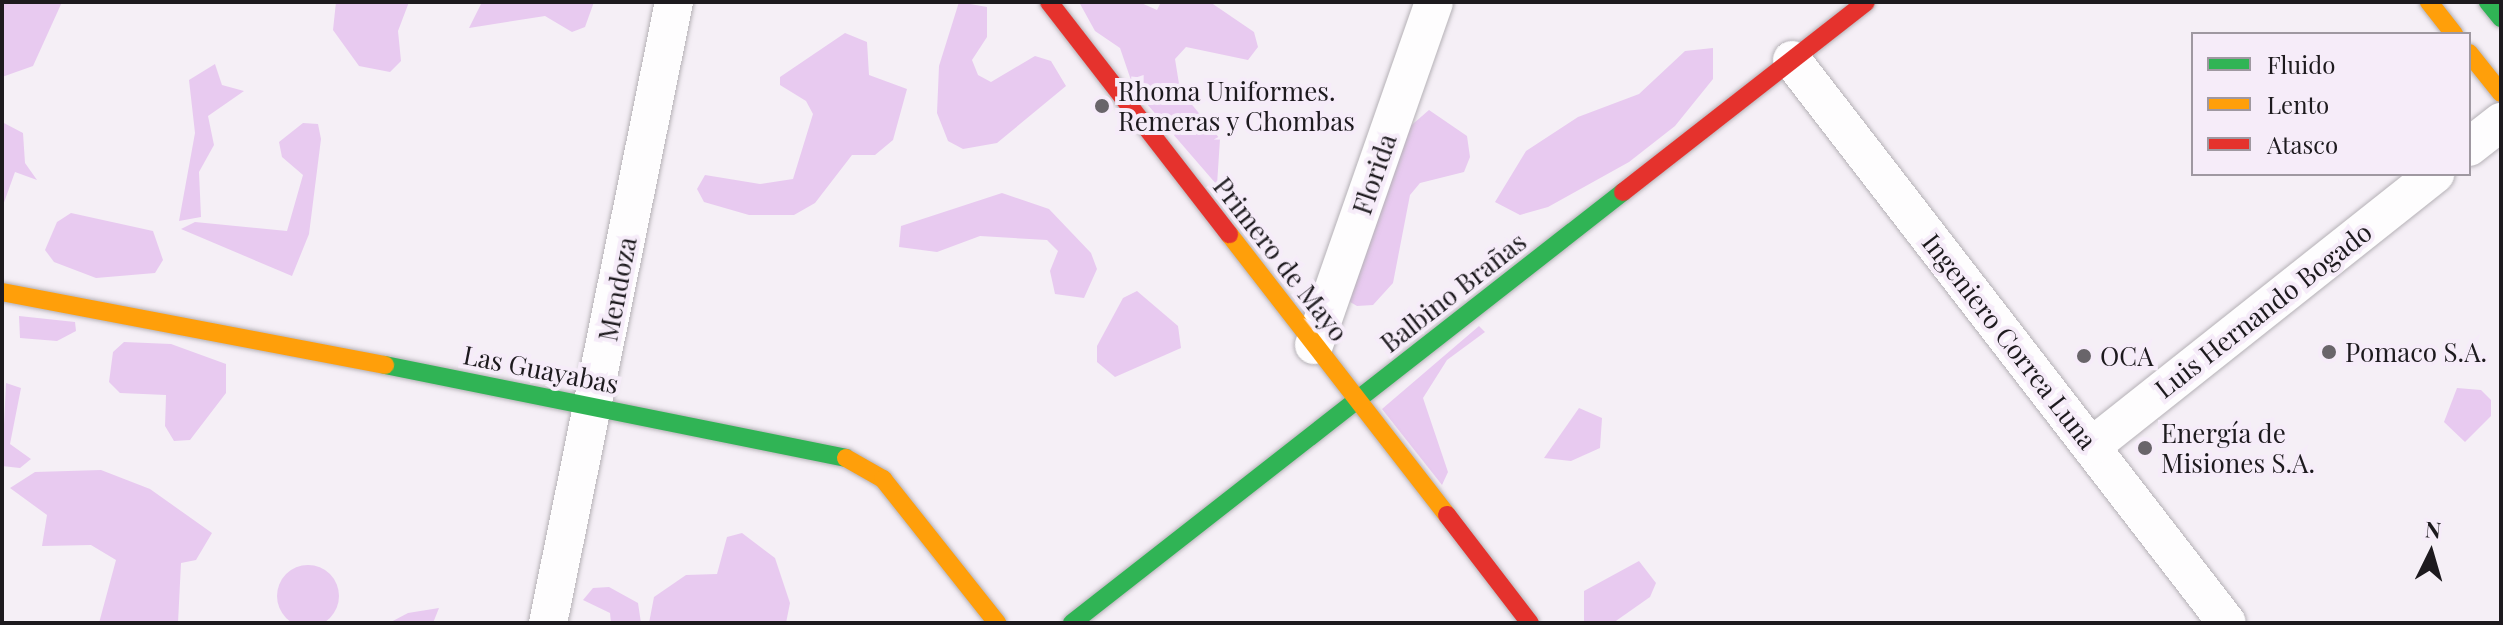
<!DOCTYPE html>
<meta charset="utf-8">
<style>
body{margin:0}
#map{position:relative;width:2503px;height:625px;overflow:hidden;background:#f5eff6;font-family:"Playfair Display",serif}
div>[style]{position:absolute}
.forest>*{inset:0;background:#e8caf0}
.round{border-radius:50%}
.roads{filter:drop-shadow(0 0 2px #b5b1b6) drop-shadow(0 0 2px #b5b1b6)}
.street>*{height:38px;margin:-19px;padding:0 19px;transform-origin:19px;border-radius:19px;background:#fefdfe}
.fast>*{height:18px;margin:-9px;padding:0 9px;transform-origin:9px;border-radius:9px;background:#30b455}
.slow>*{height:18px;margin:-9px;padding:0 9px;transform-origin:9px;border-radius:9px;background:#ff9f0a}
.jam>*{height:18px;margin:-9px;padding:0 9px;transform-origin:9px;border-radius:9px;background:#e5322d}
.dots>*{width:22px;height:22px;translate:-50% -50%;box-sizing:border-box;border:4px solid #f6ecf9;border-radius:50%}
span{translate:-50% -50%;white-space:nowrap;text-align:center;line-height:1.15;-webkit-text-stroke:8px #f6ecf9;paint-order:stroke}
.poi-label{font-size:26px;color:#1d1a1e}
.left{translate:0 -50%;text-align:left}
.street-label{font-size:26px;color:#1d1a1e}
.frame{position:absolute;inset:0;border:4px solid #1d1a1e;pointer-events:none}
.legend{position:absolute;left:2191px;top:32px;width:280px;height:144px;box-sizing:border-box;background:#f6ecf9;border:2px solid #9f98a1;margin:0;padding:10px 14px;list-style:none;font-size:24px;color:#1d1a1e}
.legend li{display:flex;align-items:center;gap:16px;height:40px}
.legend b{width:40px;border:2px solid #9f98a1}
.north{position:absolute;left:2391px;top:513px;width:80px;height:80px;-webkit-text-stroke:6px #f6ecf9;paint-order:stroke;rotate:5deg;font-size:22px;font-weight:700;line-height:32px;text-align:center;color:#1d1a1e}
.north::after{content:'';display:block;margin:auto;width:28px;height:36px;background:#1d1a1e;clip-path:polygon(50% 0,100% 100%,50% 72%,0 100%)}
</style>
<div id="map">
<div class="forest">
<i style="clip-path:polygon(2px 2px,62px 2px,33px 66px,2px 77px)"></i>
<i style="clip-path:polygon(336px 2px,409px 2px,398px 31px,401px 61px,390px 72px,359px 66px,333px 30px)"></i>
<i style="clip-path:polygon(482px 2px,594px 2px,585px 27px,572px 32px,545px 16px,469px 28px)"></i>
<i style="clip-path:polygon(959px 2px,987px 7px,987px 37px,972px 60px,978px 75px,991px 82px,1035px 56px,1051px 61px,1066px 86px,997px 143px,963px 149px,948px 141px,937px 113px,939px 66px)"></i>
<i style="clip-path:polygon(1079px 2px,1139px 2px,1157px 10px,1161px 2px,1210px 2px,1254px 32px,1258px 47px,1248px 60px,1186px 47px,1175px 59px,1180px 90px,1220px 139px,1217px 185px,1134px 89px,1120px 48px,1095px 31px)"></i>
<i style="clip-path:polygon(845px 33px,867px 42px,869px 75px,907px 89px,893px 140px,875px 155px,852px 155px,815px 203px,794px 215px,749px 215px,704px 202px,697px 189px,705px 175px,760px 184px,793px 179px,813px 114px,806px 101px,780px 85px,780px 77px)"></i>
<i style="clip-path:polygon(1713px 48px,1713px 79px,1675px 126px,1629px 162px,1548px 207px,1520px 215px,1495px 202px,1526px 151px,1578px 117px,1639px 94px,1685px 51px)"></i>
<i style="clip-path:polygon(215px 64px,222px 85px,244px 91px,208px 116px,214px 145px,199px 172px,201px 217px,179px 221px,195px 133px,189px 80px)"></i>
<i style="clip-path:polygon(1429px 110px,1467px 136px,1470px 157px,1464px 172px,1420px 183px,1410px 195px,1393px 283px,1373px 305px,1357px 306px,1345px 299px,1407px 129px)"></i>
<i style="clip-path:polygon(2px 122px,23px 133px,25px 163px,37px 180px,15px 172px,2px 208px)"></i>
<i style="clip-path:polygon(303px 123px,318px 124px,321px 139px,309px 234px,292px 276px,181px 229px,195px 222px,287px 231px,303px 175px,282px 157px,279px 142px)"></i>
<i style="clip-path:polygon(1002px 193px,1049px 209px,1091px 253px,1097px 269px,1084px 298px,1055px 294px,1050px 271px,1058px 251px,1047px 240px,980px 236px,937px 252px,899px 247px,901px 226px)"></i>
<i style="clip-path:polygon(71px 213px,153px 231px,163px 260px,155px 273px,96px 278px,54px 262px,45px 250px,57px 222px)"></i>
<i style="clip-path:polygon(1137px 291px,1178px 326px,1181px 348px,1115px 377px,1097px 362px,1097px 346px,1123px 298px)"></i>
<i style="clip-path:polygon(19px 316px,75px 322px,76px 331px,57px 341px,20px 338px)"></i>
<i style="clip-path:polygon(1479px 326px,1485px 332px,1447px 360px,1423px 398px,1448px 472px,1442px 485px,1382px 409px)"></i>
<i style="clip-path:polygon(124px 342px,171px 344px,226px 364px,226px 393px,190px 440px,174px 441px,165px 426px,166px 395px,120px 393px,109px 382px,113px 352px)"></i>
<i style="clip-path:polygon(6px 383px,21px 388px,10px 444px,31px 459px,20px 468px,2px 466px)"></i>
<i style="clip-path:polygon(2457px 388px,2481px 390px,2491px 400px,2491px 416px,2465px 442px,2444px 422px)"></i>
<i style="clip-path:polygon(1579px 408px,1602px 418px,1600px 448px,1571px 461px,1544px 458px)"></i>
<i style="clip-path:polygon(101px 470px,150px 489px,212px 533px,196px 560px,181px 563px,178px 623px,99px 623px,116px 560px,91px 545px,42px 546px,47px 515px,10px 488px,35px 472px)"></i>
<i style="clip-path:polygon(742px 533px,775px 558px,790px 603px,786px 623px,649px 623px,654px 597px,686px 575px,717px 574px,727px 537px)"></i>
<i style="clip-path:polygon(1639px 561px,1656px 583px,1650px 597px,1613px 623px,1584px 621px,1584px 591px)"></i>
<i class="round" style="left:277px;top:565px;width:62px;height:62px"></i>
<i style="clip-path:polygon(609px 587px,638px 603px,641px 623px,611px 623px,610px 613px,583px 600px,593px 588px)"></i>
<i style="clip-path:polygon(439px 608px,433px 623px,389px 623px,408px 613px)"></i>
</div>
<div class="roads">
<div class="street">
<i style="left:1792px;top:60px;width:711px;rotate:52.31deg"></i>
<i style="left:2469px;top:147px;width:41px;rotate:-38deg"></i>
<i style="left:1314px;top:345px;width:363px;rotate:-70.7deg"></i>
<i style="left:2092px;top:446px;width:438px;rotate:-38.4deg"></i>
<i style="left:548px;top:623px;width:634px;rotate:-78.53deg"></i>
</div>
<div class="fast">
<i style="left:2488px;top:2px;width:21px;rotate:51deg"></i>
<i style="left:385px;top:365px;width:470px;rotate:11.4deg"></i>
<i style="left:1072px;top:623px;width:700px;rotate:-38.03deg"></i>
</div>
<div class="slow">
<i style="left:2429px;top:2px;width:41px;rotate:52deg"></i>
<i style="left:2469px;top:53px;width:51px;rotate:51.3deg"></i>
<i style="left:1229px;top:234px;width:356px;rotate:52.2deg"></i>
<i style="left:2px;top:292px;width:390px;rotate:10.8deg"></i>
<i style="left:846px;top:458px;width:43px;rotate:29.6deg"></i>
<i style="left:883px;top:479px;width:184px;rotate:51.6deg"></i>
</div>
<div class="jam">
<i style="left:1049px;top:2px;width:294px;rotate:52.2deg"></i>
<i style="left:1623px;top:192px;width:308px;rotate:-38deg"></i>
<i style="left:1447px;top:515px;width:136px;rotate:52.5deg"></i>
</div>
</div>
<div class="dots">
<i style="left:1102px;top:106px;background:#69656a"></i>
<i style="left:2329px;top:352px;background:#69656a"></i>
<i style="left:2084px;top:356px;background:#69656a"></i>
<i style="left:2145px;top:448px;background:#69656a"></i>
</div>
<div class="poi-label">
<span class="left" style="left:1118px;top:106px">Rhoma Uniformes.<br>Remeras y Chombas</span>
<span class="left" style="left:2345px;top:352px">Pomaco S.A.</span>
<span class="left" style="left:2100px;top:356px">OCA</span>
<span class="left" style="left:2161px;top:448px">Energía de<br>Misiones S.A.</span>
</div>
<div class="street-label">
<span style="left:1374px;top:174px;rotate:-71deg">Florida</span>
<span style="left:1281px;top:259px;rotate:52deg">Primero de Mayo</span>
<span style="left:617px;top:289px;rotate:-79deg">Mendoza</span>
<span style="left:1453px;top:292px;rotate:-38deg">Balbino Brañas</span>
<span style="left:2263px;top:310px;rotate:-38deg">Luis Hernando Bogado</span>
<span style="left:2010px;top:341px;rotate:52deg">Ingeniero Correa Luna</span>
<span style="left:541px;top:369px;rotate:11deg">Las Guayabas</span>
</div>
<div class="frame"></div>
<ul class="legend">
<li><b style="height:10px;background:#30b455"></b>Fluido</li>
<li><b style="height:10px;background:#ff9f0a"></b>Lento</li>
<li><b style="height:10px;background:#e5322d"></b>Atasco</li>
</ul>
<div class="north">N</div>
</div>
